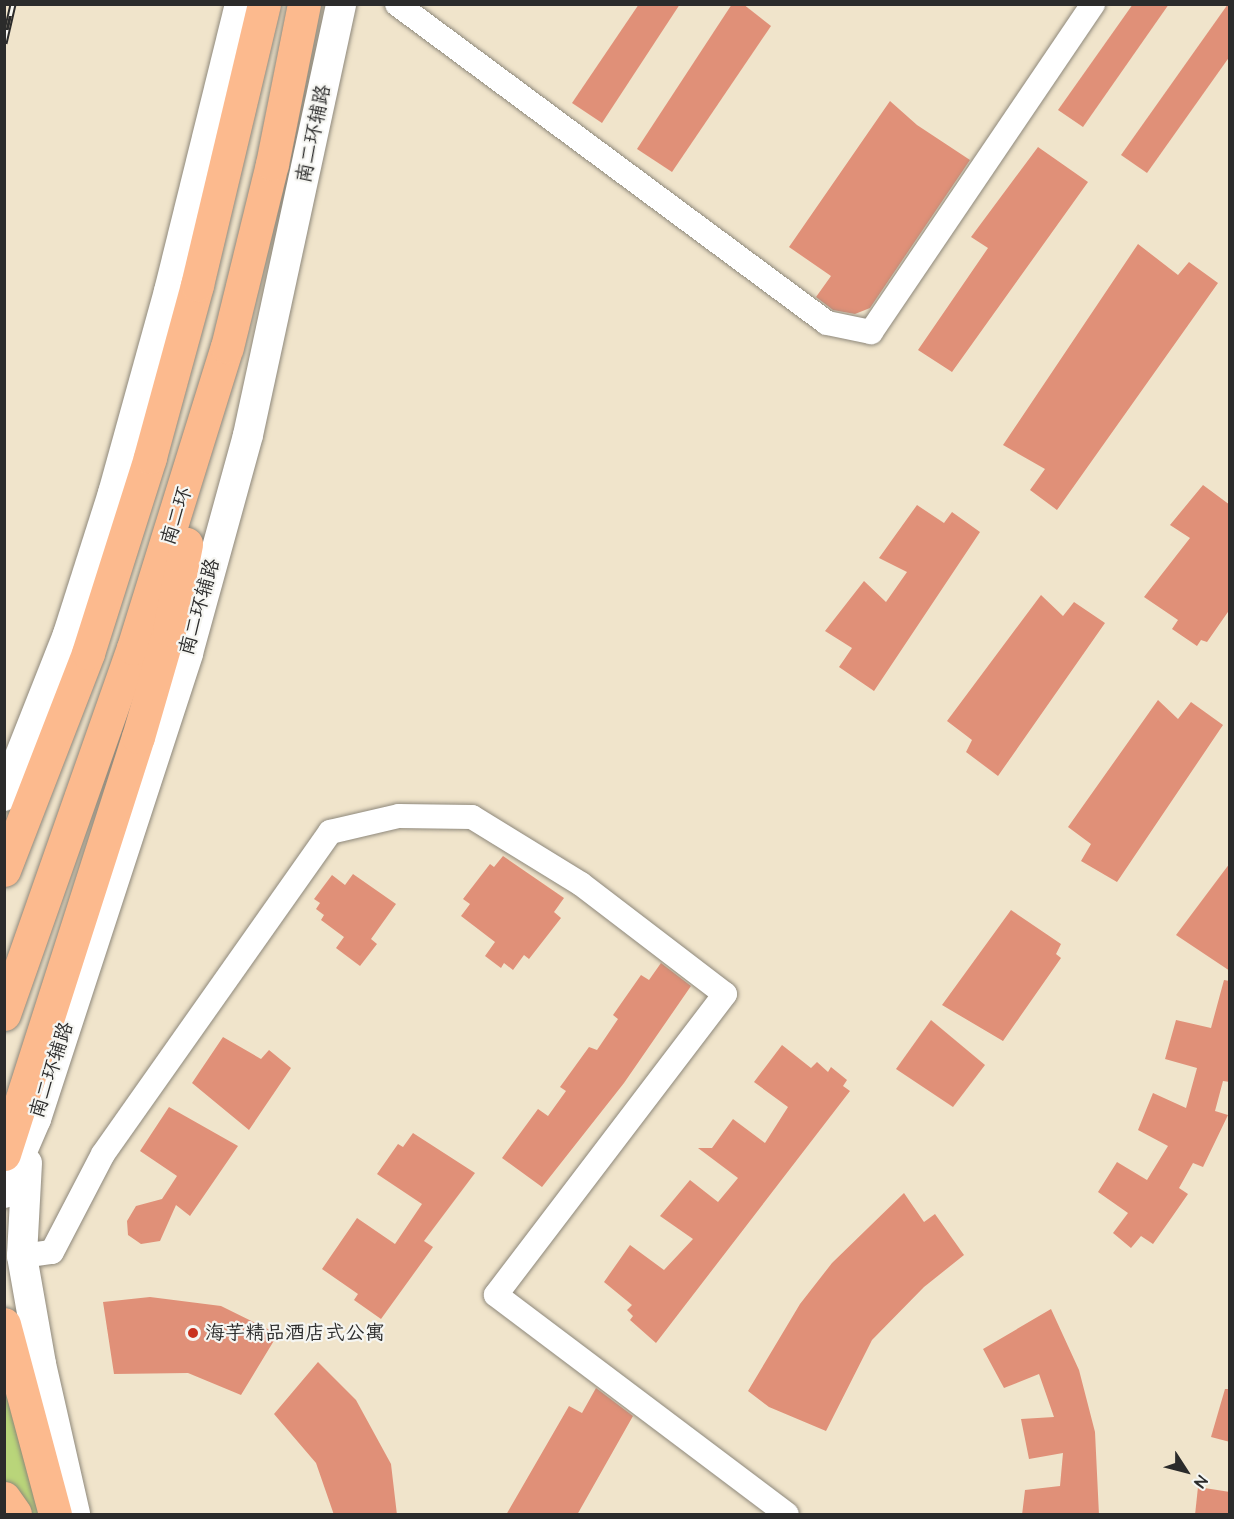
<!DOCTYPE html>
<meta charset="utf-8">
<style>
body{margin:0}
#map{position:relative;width:1234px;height:1519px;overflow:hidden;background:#f0e4cb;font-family:"Architects Daughter","LXGW WenKai TC",sans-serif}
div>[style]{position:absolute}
.green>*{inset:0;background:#b9d57a}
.building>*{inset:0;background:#e09078}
.roads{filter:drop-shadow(0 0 2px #8e887b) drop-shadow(0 0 2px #8e887b)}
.minor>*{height:24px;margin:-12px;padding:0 12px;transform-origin:12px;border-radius:12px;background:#fff}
.tertiary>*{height:30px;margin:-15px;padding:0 15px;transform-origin:15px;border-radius:15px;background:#fff}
.trunk>*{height:33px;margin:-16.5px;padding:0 16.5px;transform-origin:16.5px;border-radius:16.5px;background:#fcba8e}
.rail>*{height:7px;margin-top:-3.5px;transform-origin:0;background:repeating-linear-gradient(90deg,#f6f6f2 0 14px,#2b2b2b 0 28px);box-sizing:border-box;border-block:2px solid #2b2b2b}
.dots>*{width:16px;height:16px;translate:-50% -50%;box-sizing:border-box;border:3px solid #f6f6f2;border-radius:50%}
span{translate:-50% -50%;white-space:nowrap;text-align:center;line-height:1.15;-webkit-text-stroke:4.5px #f6f6f2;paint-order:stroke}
.street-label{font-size:20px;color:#2b2b2b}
.poi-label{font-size:20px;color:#2b2b2b}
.left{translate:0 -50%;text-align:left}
.frame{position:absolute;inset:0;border:6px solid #2b2b2b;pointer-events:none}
.north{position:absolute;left:1156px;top:1441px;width:60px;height:60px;-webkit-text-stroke:4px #f6f6f2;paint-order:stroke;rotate:126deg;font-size:16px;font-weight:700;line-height:24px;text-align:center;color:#2b2b2b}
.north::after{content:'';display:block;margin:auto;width:21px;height:27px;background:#2b2b2b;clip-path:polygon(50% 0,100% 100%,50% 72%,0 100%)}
</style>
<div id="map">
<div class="green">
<i style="clip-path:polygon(5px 1367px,43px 1514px,5px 1514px)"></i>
</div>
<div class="building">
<i style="clip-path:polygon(639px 4px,680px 4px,602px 123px,572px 103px)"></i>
<i style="clip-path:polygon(732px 4px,743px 4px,771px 26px,672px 172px,637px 149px)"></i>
<i style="clip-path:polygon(1133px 4px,1169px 4px,1083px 127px,1058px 110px)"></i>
<i style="clip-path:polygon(1228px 4px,1230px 56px,1147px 173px,1121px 155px)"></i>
<i style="clip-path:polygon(890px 101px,917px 125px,970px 160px,870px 308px,855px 314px,833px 310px,816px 297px,831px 276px,789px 247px)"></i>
<i style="clip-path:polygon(1038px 147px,1088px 182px,952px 372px,918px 350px,988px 248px,971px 237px)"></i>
<i style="clip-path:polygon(1138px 244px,1178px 275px,1189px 262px,1218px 283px,1057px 510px,1030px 490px,1045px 469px,1003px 445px)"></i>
<i style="clip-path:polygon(1203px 485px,1230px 505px,1230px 609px,1207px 642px,1201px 640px,1197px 646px,1172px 629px,1178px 620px,1144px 597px,1190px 538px,1170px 525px)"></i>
<i style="clip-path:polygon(917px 505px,944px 523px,952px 512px,980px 532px,874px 691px,839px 667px,852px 648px,825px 631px,864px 581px,886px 602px,907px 572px,879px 558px)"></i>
<i style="clip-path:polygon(1041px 595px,1063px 616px,1074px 602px,1105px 623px,998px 776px,966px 752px,972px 740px,947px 721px)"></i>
<i style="clip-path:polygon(1158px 700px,1178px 719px,1191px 702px,1223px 725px,1117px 882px,1081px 861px,1091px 844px,1068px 827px)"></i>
<i style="clip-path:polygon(503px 856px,564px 898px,554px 912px,561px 918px,529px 959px,524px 955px,513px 970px,504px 963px,501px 968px,485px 956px,495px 942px,461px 916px,470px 904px,463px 899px,490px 864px,494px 867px)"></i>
<i style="clip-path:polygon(1230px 863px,1230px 971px,1176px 935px)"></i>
<i style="clip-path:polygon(353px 874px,396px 904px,371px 939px,377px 944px,360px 966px,336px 948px,344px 937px,321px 920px,324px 915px,316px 909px,320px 903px,314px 899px,332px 875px,345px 885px)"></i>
<i style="clip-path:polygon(1011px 910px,1061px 944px,1056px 954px,1061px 958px,1003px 1041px,942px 1005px)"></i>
<i style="clip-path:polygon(661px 963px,691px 986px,624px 1083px,542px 1187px,502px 1158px,538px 1109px,548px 1116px,566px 1091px,560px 1087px,589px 1047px,597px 1050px,618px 1019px,613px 1015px,641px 975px,649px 980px)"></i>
<i style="clip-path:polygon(1224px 980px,1230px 981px,1230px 1082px,1223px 1081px,1215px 1111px,1228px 1115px,1203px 1167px,1193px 1163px,1179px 1188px,1188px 1194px,1172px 1217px,1153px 1244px,1141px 1236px,1131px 1248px,1113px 1233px,1128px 1213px,1098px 1192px,1117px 1162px,1147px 1180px,1168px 1146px,1138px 1130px,1153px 1093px,1186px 1108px,1197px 1068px,1165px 1059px,1176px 1020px,1211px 1028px)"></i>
<i style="clip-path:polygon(931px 1020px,985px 1065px,953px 1107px,896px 1069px)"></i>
<i style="clip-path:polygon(223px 1037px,261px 1059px,269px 1050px,291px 1068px,249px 1130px,192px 1083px)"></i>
<i style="clip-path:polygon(782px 1045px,811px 1068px,817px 1062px,828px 1072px,831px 1067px,847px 1080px,843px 1086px,850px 1091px,656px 1343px,630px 1320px,633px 1316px,627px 1310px,632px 1305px,604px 1282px,630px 1245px,664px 1270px,693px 1239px,660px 1216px,690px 1180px,718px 1202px,738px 1178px,698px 1148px,712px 1148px,733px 1119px,765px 1143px,788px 1107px,754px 1082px)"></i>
<i style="clip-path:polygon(169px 1107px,238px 1146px,190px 1216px,176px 1205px,160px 1241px,141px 1244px,128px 1235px,127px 1221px,136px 1206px,162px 1199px,177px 1176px,140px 1151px)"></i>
<i style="clip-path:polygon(413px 1133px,475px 1173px,424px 1241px,433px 1247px,381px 1319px,354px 1300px,358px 1294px,322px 1269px,357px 1218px,395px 1244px,422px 1204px,377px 1174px,398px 1144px,403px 1147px)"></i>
<i style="clip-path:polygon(904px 1193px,924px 1222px,935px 1214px,964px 1255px,924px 1287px,872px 1340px,826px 1431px,769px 1407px,748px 1391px,800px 1304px,832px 1263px)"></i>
<i style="clip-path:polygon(150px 1297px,221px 1306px,278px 1334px,241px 1395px,188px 1373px,114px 1374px,103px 1302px)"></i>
<i style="clip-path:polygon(1051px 1309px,1079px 1370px,1095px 1432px,1099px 1515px,1022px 1515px,1025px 1490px,1060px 1486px,1063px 1453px,1029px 1459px,1021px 1419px,1054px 1417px,1039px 1374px,1004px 1388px,983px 1349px)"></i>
<i style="clip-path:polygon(318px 1362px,356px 1400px,391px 1464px,397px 1515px,334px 1515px,316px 1463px,274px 1414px)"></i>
<i style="clip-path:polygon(596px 1388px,633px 1416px,577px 1515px,506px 1515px,569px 1406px,582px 1413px)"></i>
<i style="clip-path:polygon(1225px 1389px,1230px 1389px,1230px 1442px,1211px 1437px)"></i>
<i style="clip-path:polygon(1198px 1487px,1230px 1492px,1230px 1515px,1195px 1515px)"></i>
</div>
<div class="roads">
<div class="minor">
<i style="left:397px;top:4px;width:535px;rotate:36.57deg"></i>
<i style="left:827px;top:323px;width:45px;rotate:11.6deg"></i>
<i style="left:871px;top:332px;width:396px;rotate:-55.9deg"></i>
<i style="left:22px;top:1256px;width:30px;rotate:-8deg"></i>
<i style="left:52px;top:1252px;width:110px;rotate:-62.5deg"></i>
<i style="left:103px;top:1154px;width:394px;rotate:-54.8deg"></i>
<i style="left:330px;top:832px;width:71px;rotate:-13.1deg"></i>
<i style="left:399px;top:816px;width:73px;rotate:0.8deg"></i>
<i style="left:472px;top:817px;width:128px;rotate:31.6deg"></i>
<i style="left:581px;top:884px;width:181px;rotate:37.4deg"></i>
<i style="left:725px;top:994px;width:378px;rotate:127.3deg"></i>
<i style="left:496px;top:1295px;width:364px;rotate:37deg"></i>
</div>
<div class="tertiary">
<i style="left:4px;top:796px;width:174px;rotate:-68.4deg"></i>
<i style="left:68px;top:634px;width:148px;rotate:-72.3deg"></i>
<i style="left:113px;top:493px;width:210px;rotate:-74.5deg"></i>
<i style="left:169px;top:291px;width:296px;rotate:-76.1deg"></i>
<i style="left:27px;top:1163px;width:93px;rotate:93.1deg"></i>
<i style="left:22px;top:1256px;width:110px;rotate:80deg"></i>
<i style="left:41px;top:1364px;width:154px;rotate:77.2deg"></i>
<i style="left:4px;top:1193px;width:81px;rotate:-66.6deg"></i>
<i style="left:36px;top:1119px;width:490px;rotate:-71.9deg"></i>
<i style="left:188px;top:653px;width:226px;rotate:-74.6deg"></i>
<i style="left:248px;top:435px;width:441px;rotate:-77.8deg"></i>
</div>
<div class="trunk">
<i style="left:4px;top:870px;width:233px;rotate:-68.8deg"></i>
<i style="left:88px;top:653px;width:206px;rotate:-72.4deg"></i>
<i style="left:150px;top:457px;width:178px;rotate:-74.7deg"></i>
<i style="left:197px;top:285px;width:289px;rotate:-76.6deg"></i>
<i style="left:4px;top:1014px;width:388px;rotate:-70.6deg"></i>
<i style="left:133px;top:648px;width:315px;rotate:-72.7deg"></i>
<i style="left:227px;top:347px;width:188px;rotate:-76.2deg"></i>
<i style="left:272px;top:164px;width:163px;rotate:-78.7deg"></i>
<i style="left:4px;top:1154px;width:438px;rotate:-72.2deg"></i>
<i style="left:138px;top:737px;width:111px;rotate:-73.8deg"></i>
<i style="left:169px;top:630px;width:88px;rotate:-78.8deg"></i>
<i style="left:4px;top:1324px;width:197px;rotate:75deg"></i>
<i style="left:4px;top:1498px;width:19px;rotate:55deg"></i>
</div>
</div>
<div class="rail">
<i style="left:4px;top:43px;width:40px;rotate:-77deg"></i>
</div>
<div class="dots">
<i style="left:193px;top:1333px;background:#c8321e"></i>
</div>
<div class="street-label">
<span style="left:314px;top:134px;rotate:-78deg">南二环辅路</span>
<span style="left:177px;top:516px;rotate:-72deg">南二环</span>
<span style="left:200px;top:607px;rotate:-74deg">南二环辅路</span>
<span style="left:52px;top:1070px;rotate:-72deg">南二环辅路</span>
</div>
<div class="poi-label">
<span class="left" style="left:205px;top:1333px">海芋精品酒店式公寓</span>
</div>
<div class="frame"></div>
<div class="north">N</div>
</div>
